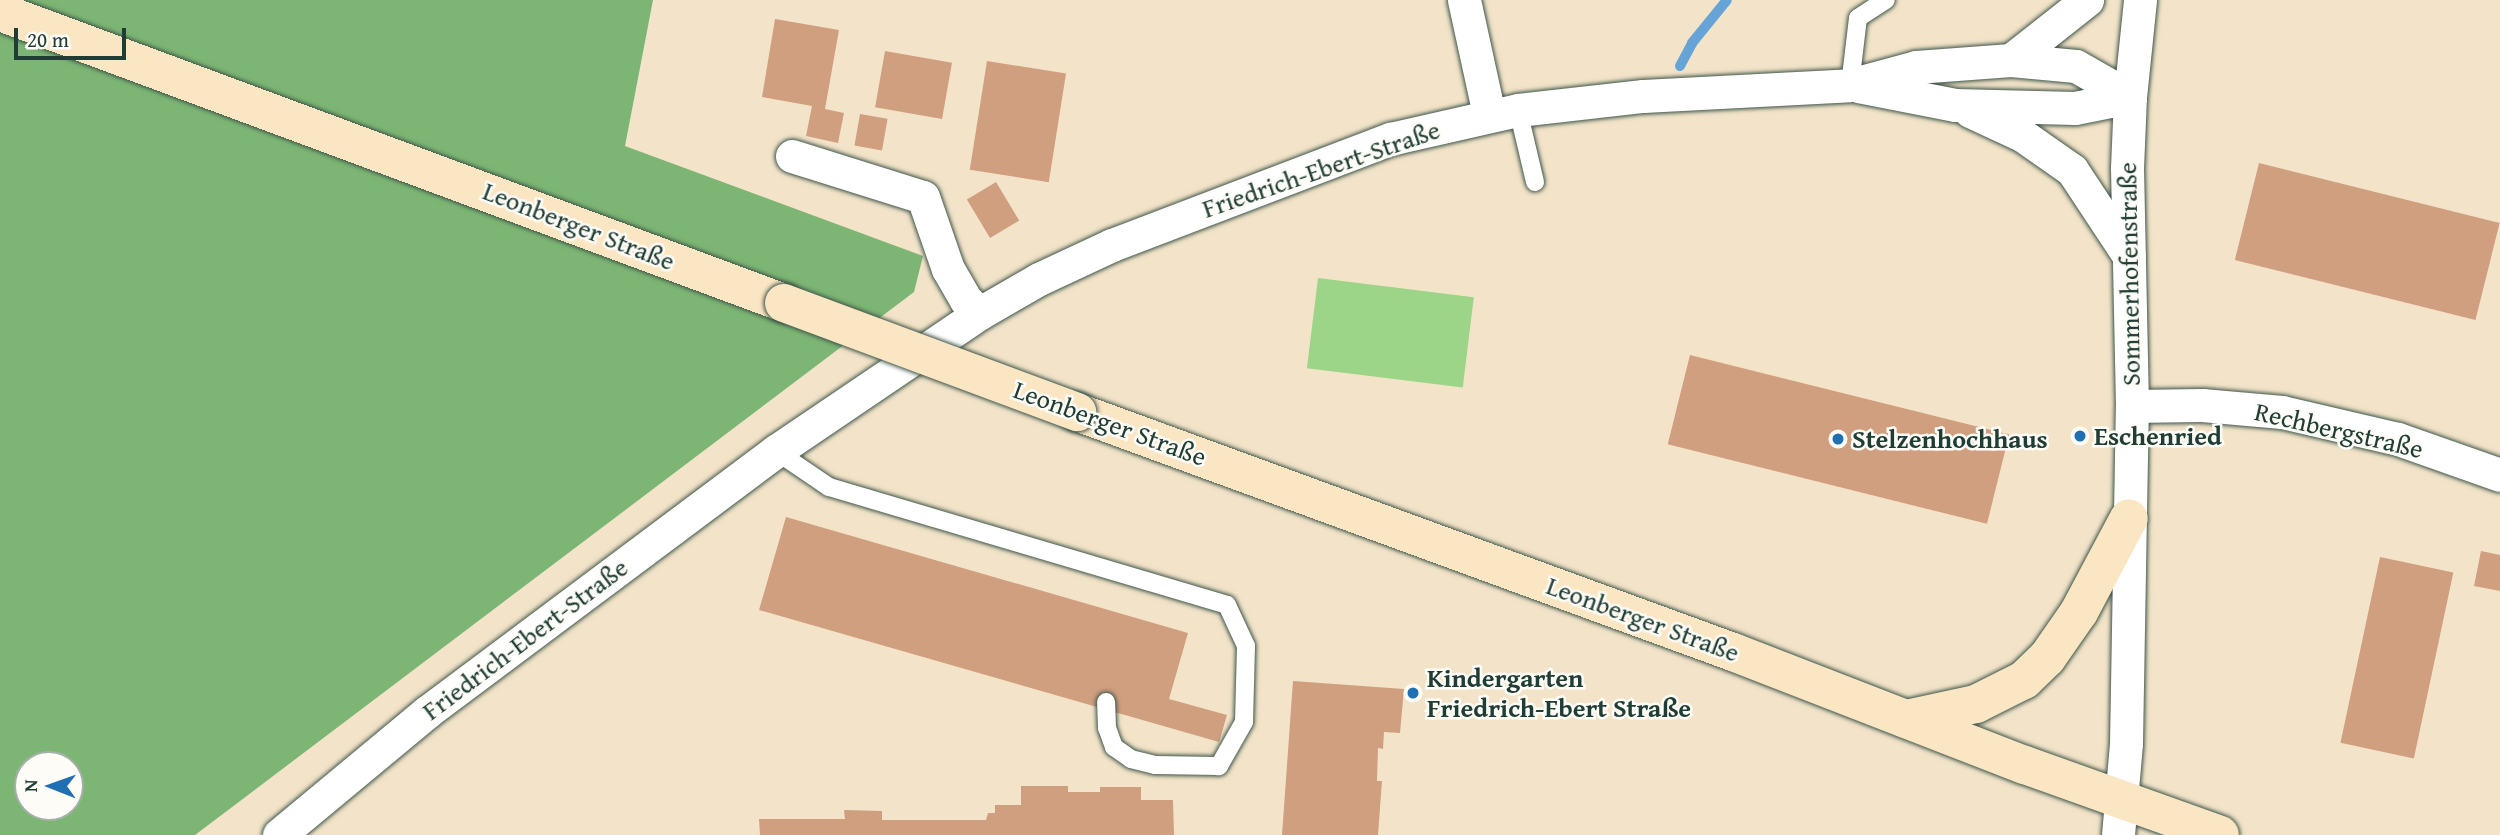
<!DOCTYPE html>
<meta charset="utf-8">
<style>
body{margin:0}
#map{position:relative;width:2500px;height:835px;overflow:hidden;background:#f3e4c9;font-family:"Gentium Book Plus",serif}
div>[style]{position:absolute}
.green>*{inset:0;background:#9cd588;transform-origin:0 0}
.forest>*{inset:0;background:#7db674}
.stream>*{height:10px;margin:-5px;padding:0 5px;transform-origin:5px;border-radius:5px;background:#66a3d7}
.building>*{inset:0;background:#d09f7f;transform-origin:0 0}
.roads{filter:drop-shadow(0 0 2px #3f564a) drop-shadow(0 0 2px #3f564a)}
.lane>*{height:18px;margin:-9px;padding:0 9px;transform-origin:9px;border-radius:9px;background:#fff}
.street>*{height:33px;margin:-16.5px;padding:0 16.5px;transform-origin:16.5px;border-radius:16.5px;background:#fff}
.secondary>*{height:38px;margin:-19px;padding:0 19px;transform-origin:19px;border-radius:19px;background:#fbe6c4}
.bridges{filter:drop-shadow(0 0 2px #3f564a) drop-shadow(0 0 2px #3f564a)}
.secondary-bridge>*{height:38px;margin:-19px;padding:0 19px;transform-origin:19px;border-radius:19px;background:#fbe6c4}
.dots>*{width:19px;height:19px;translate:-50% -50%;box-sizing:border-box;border:4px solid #fdfcf7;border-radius:50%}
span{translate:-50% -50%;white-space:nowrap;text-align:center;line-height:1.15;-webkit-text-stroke:5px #fdfcf7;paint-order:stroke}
.street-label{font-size:26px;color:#1f3d34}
.poi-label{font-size:26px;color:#1f3d34;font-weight:700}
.left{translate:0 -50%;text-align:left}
.north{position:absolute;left:14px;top:751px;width:70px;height:70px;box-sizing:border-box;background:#fdfcf7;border:2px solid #a4b0a9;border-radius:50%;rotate:271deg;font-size:19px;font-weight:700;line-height:28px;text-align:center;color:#1f3d34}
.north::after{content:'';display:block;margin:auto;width:24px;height:32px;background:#1f6fb2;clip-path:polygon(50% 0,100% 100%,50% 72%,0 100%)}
.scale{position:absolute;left:14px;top:28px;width:112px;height:32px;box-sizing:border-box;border:4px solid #1f3d34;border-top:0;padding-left:9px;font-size:21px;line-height:24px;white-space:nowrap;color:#1f3d34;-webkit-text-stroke:5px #fdfcf7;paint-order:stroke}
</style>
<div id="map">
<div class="green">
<i style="left:1318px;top:278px;width:157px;height:91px;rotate:7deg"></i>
</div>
<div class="forest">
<i style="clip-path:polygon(evenodd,0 0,653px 0,625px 146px,923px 256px,914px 292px,195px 835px,0 835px,0 0,28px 765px,70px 765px,70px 807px,28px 807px,28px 765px)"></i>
</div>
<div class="stream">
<i style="left:1680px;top:66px;width:26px;rotate:-62deg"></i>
<i style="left:1692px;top:43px;width:55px;rotate:-50.9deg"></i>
</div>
<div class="building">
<i style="clip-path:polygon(775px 19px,839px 30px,825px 109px,844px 113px,838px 143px,806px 136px,812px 106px,762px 97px)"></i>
<i style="left:885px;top:51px;width:68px;height:57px;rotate:10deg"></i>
<i style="left:987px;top:61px;width:80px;height:110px;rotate:9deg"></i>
<i style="left:860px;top:114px;width:28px;height:32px;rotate:10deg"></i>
<i style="left:2259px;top:163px;width:248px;height:100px;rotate:14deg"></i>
<i style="left:996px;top:182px;width:45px;height:34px;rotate:59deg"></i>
<i style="left:1690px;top:355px;width:329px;height:92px;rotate:14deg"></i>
<i style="clip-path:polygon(786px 517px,1188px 633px,1169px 699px,1227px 715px,1219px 742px,759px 610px)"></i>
<i style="clip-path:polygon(2481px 551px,2500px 555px,2500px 591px,2474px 586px)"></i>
<i style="left:2380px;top:557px;width:75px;height:190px;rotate:12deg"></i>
<i style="clip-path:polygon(1293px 681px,1404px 689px,1400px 733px,1384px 732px,1383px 749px,1378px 748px,1377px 781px,1382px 781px,1378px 835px,1282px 835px)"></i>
<i style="clip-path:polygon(1021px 786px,1068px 786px,1068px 792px,1100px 792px,1100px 787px,1141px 787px,1141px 800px,1173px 800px,1174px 835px,760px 835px,759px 819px,845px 819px,844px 810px,882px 811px,882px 820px,986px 820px,988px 813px,995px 813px,995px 805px,1021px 805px)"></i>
</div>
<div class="roads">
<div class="lane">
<i style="left:1850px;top:85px;width:67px;rotate:-83.2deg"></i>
<i style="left:1858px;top:18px;width:33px;rotate:-33deg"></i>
<i style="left:1518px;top:110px;width:74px;rotate:76.7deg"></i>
<i style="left:776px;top:451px;width:64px;rotate:34.2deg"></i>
<i style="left:829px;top:487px;width:415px;rotate:16.5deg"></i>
<i style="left:1227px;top:605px;width:45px;rotate:65.1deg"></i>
<i style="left:1246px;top:646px;width:76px;rotate:91.5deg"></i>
<i style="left:1244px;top:722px;width:51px;rotate:119.6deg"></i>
<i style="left:1219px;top:766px;width:64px;rotate:-179.1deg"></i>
<i style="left:1155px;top:765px;width:25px;rotate:-166deg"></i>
<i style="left:1131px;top:759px;width:21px;rotate:-145deg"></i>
<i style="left:1114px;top:747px;width:20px;rotate:-110deg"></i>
<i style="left:1107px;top:728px;width:26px;rotate:-92deg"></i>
</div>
<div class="street">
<i style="left:1464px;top:0;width:118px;rotate:77.7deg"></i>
<i style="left:2011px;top:60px;width:97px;rotate:-38.3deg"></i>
<i style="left:1858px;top:86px;width:99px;rotate:11.1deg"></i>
<i style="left:1955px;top:105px;width:120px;rotate:1.4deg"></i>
<i style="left:2075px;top:108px;width:56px;rotate:-11.3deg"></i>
<i style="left:1970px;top:111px;width:57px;rotate:24.8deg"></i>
<i style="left:2022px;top:135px;width:61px;rotate:35deg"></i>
<i style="left:2072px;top:170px;width:103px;rotate:56.5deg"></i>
<i style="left:792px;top:156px;width:137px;rotate:17.4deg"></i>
<i style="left:923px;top:197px;width:76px;rotate:70.9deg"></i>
<i style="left:948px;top:269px;width:36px;rotate:60deg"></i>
<i style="left:966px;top:300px;width:19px;rotate:43deg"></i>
<i style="left:2132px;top:406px;width:70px;rotate:-0.8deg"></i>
<i style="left:2202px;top:405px;width:80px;rotate:5deg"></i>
<i style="left:2282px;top:412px;width:119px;rotate:13.1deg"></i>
<i style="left:2398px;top:439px;width:108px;rotate:19.4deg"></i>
<i style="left:279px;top:835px;width:192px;rotate:-39.7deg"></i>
<i style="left:427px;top:712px;width:436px;rotate:-36.8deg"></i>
<i style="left:776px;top:451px;width:246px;rotate:-34.1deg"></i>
<i style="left:980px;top:313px;width:68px;rotate:-30deg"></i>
<i style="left:1039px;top:279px;width:81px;rotate:-25deg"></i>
<i style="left:1112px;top:245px;width:298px;rotate:-20.9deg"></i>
<i style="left:1390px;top:139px;width:131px;rotate:-12.8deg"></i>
<i style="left:1518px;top:110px;width:126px;rotate:-6.4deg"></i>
<i style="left:1643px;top:96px;width:207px;rotate:-3deg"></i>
<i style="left:1850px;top:85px;width:68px;rotate:-15.3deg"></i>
<i style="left:1916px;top:67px;width:95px;rotate:-4.2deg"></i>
<i style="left:2011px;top:60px;width:65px;rotate:5.3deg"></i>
<i style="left:2076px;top:66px;width:62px;rotate:29.9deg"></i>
<i style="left:2118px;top:835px;width:92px;rotate:-85deg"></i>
<i style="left:2126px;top:743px;width:337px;rotate:-89deg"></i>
<i style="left:2132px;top:406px;width:238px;rotate:-91.2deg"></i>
<i style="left:2127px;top:168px;width:71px;rotate:-87.6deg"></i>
<i style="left:2130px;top:97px;width:98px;rotate:-84.1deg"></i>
</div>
<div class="secondary">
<i style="left:0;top:12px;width:836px;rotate:20.36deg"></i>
<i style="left:1077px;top:412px;width:699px;rotate:20.1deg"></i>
<i style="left:1733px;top:652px;width:313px;rotate:21.2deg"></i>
<i style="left:2025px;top:765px;width:207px;rotate:19.7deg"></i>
<i style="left:1906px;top:719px;width:72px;rotate:-12.1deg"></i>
<i style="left:1976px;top:704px;width:54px;rotate:-26.6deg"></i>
<i style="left:2024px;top:680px;width:32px;rotate:-44deg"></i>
<i style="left:2047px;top:658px;width:56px;rotate:-55.2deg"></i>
<i style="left:2079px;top:612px;width:106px;rotate:-62deg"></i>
</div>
</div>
<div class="bridges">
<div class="secondary-bridge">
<i style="left:784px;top:303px;width:313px;rotate:20.4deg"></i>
</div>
</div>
<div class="dots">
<i style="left:2080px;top:436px;background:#1f6fb2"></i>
<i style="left:1838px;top:439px;background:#1f6fb2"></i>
<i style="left:1413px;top:693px;background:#1f6fb2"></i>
</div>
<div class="street-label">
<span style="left:1321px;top:169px;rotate:-19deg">Friedrich-Ebert-Straße</span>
<span style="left:579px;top:226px;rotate:21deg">Leonberger Straße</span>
<span style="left:2129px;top:274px;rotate:-91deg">Sommerhofenstraße</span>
<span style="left:1110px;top:423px;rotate:20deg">Leonberger Straße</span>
<span style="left:2339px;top:430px;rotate:13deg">Rechbergstraße</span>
<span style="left:1643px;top:619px;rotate:20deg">Leonberger Straße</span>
<span style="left:525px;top:639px;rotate:-37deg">Friedrich-Ebert-Straße</span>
</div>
<div class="poi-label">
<span class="left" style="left:2094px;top:436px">Eschenried</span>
<span class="left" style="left:1852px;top:439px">Stelzenhochhaus</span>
<span class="left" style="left:1427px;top:693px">Kindergarten<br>Friedrich-Ebert Straße</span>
</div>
<div class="north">N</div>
<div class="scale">20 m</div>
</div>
